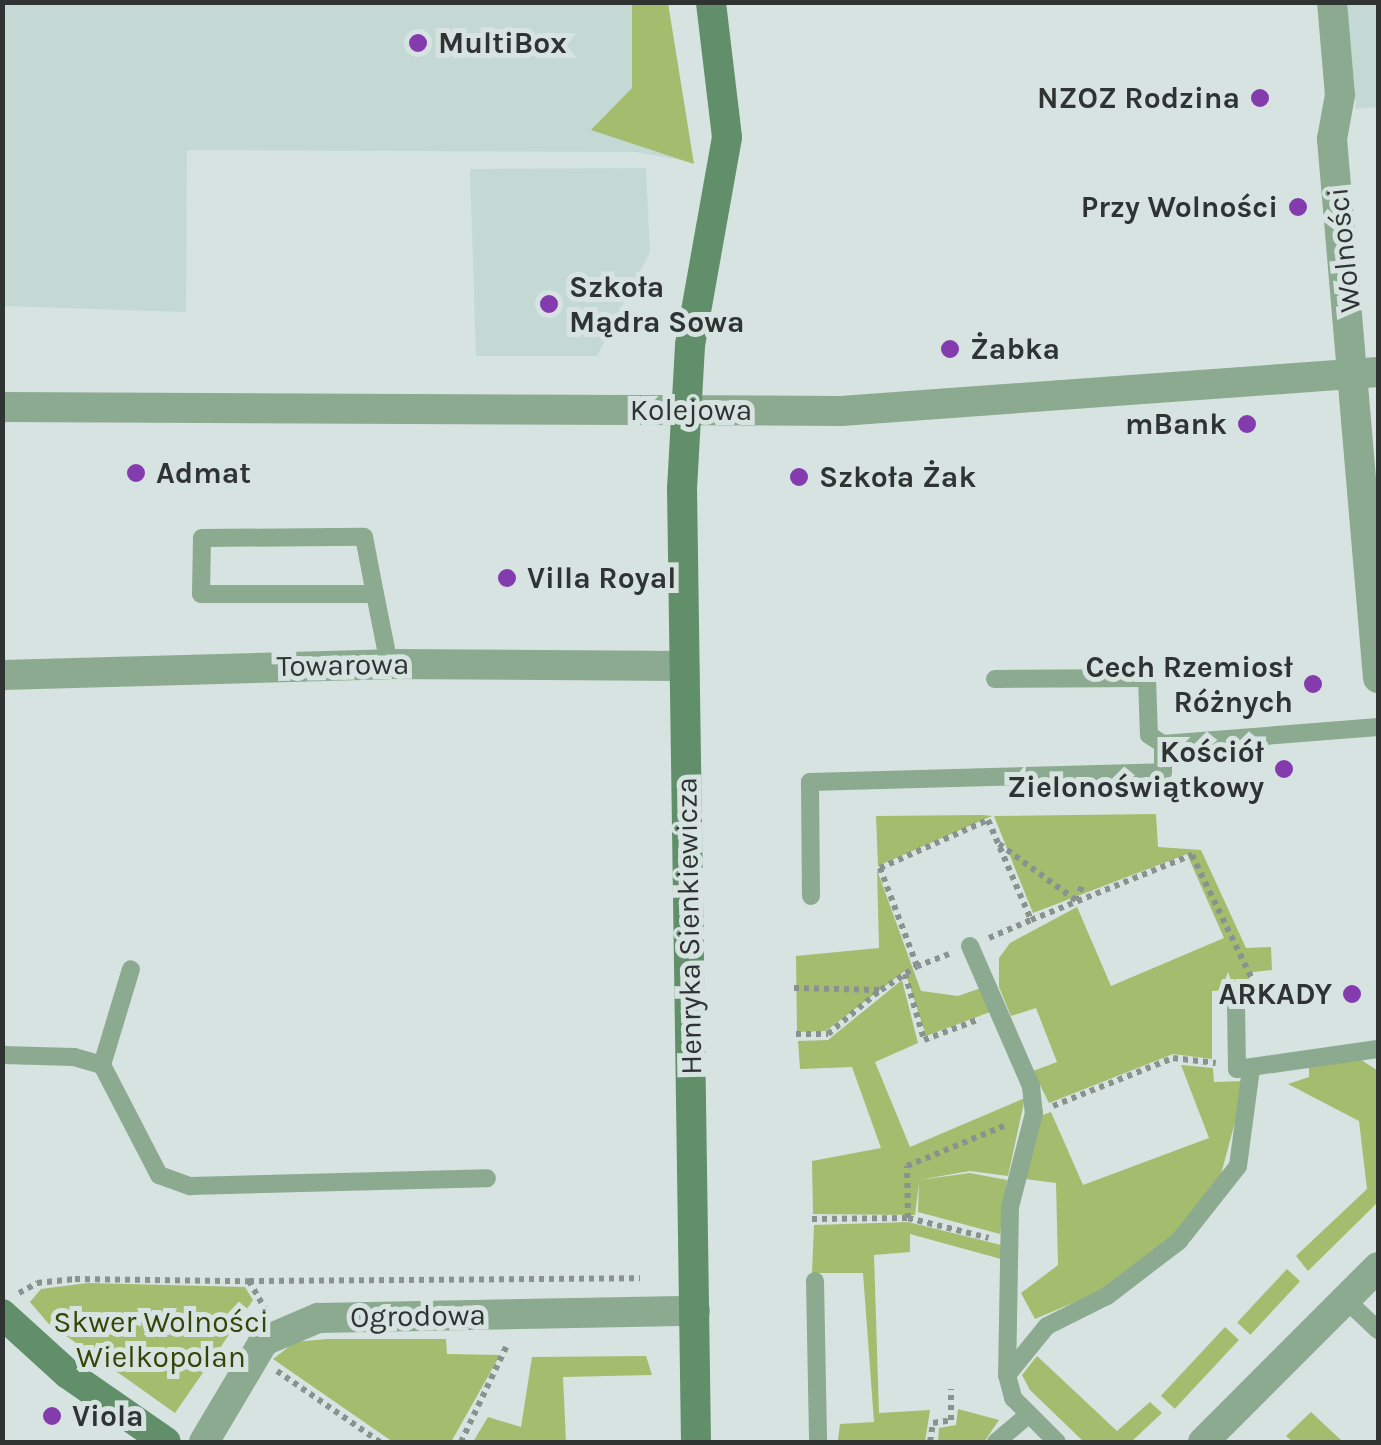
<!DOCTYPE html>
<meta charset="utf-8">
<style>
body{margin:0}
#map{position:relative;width:1381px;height:1445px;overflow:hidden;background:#d7e3e0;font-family:Karla,sans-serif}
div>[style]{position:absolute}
.built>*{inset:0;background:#c4d9d3}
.green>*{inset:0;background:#a3bc6d;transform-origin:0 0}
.path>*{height:6px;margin-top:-3px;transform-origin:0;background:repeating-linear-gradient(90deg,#8a9290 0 5px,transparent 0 10px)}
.lane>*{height:18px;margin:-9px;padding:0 9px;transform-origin:9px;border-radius:9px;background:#8baa90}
.street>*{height:30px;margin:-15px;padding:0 15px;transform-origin:15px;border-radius:15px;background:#8baa90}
.secondary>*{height:30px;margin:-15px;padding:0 15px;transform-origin:15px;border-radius:15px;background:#608f6a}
.dots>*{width:28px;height:28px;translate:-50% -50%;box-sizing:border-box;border:5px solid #d7e3e0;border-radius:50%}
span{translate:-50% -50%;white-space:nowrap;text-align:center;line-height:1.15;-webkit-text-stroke:10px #d7e3e0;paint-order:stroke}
.poi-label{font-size:30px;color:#2f3432;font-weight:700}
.left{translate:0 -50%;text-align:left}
.right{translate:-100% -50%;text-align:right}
.street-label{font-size:30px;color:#2f3432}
.park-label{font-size:30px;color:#364507}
.frame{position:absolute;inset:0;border:5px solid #2f3432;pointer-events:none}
</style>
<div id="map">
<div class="built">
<i style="clip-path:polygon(3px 3px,666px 3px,686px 161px,636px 152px,187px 150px,186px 312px,3px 306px)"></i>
<i style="clip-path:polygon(1347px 3px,1378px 3px,1378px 107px,1356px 109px)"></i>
<i style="clip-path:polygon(646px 168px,650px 252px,597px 356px,476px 356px,470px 169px)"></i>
</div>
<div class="green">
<i style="clip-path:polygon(632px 3px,668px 3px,694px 164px,591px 130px,632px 88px)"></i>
<i style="clip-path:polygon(1156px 814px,1158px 847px,1201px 850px,1246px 948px,1271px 947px,1272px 970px,1253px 972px,1242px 990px,1212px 991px,1212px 1059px,1173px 1054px,1049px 1103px,1033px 1071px,1057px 1062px,1036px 1008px,1011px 1016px,999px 987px,999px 958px,1010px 943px,1077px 907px,1111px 986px,1224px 938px,1187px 854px,1033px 913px,994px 816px)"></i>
<i style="clip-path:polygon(983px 815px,992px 816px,878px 866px,876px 816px)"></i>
<i style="clip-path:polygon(877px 870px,921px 991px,958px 996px,981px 988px,990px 1012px,926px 1036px,905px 971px,826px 1031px,797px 1032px,796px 956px,879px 948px)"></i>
<i style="clip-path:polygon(902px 980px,918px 1043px,875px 1062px,910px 1147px,1025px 1098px,1008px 1176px,970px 1171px,918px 1180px,970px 1173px,1007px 1180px,1000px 1234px,918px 1212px,919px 1183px,915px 1215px,813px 1214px,812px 1161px,881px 1148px,852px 1067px,800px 1069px,798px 1041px,828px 1040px)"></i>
<i style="clip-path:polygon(1360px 1059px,1378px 1071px,1378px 1202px,1308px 1271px,1296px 1256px,1367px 1189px,1359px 1121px,1288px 1084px,1309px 1077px,1309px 1066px)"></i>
<i style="clip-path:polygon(1181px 1065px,1213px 1068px,1214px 1082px,1246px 1081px,1217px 1189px,1166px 1245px,1108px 1288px,1035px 1319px,1021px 1293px,1058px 1265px,1056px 1183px,1025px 1179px,1040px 1116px,1051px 1112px,1083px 1185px,1209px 1138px)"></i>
<i style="clip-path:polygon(908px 1222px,1001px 1245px,1001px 1259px,910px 1234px,910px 1252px,874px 1255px,879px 1413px,930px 1410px,925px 1442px,845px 1442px,838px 1440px,840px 1424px,874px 1422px,863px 1273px,812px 1273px,814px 1225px)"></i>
<i style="left:1287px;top:1269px;width:18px;height:73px;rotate:43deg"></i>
<i style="clip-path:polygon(88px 1283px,245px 1287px,253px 1300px,175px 1413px,48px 1323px,30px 1302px,41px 1289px)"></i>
<i style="left:1225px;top:1327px;width:19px;height:94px;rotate:43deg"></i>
<i style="clip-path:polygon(327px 1339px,446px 1339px,447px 1354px,500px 1355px,451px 1442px,393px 1442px,273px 1359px,295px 1342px)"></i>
<i style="clip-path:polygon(646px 1356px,652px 1375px,563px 1377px,566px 1442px,473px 1442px,488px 1417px,521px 1427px,532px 1357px)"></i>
<i style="clip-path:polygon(1037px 1356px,1117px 1431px,1150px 1402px,1162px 1413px,1131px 1442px,1084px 1442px,1030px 1390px,1022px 1375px)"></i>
<i style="clip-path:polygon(958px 1409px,999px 1420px,984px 1442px,938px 1442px,939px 1428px,956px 1425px)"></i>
<i style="clip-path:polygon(1311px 1412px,1343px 1442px,1293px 1442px,1286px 1436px)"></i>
</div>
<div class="path">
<i style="left:999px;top:844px;width:97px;rotate:36.2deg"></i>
<i style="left:1077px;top:901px;width:19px;rotate:-72deg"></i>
<i style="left:989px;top:938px;width:46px;rotate:-23.2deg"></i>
<i style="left:949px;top:954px;width:34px;rotate:159deg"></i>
<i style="left:917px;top:966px;width:105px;rotate:-110.7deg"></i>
<i style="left:880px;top:868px;width:118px;rotate:-24deg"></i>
<i style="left:988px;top:820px;width:109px;rotate:66.7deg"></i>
<i style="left:1031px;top:920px;width:174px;rotate:-22deg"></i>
<i style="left:1192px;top:855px;width:138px;rotate:64.2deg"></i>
<i style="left:905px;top:974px;width:69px;rotate:73.9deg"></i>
<i style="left:924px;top:1040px;width:60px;rotate:-20.6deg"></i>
<i style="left:794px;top:988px;width:87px;rotate:1.3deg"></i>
<i style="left:881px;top:990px;width:43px;rotate:-33.7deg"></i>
<i style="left:796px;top:1034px;width:32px"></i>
<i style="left:828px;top:1034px;width:67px;rotate:-40.1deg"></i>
<i style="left:1053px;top:1106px;width:129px;rotate:-21.8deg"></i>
<i style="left:1173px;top:1058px;width:43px;rotate:6.6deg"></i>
<i style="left:908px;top:1218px;width:83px;rotate:13.9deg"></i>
<i style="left:812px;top:1219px;width:96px;rotate:-0.6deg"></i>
<i style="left:908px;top:1218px;width:52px;rotate:-91.1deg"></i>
<i style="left:907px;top:1166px;width:110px;rotate:-22.4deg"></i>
<i style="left:249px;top:1281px;width:391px;rotate:-0.4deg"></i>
<i style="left:19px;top:1293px;width:21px;rotate:-29deg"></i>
<i style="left:37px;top:1283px;width:38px;rotate:-6deg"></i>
<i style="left:75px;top:1279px;width:174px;rotate:0.7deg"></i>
<i style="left:249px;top:1281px;width:34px;rotate:60deg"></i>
<i style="left:277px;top:1371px;width:125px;rotate:34.6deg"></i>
<i style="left:461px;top:1442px;width:107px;rotate:-64.6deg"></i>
<i style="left:930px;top:1442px;width:19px;rotate:-81deg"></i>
<i style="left:933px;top:1423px;width:18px;rotate:-9deg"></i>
<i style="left:951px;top:1420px;width:31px;rotate:-90deg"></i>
</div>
<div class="lane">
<i style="left:375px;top:594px;width:174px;rotate:180deg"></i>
<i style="left:201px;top:594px;width:56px;rotate:-89deg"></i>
<i style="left:202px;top:538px;width:162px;rotate:-0.4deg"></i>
<i style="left:364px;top:537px;width:58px;rotate:79.1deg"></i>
<i style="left:375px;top:594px;width:71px;rotate:78.7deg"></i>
<i style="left:995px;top:679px;width:152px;rotate:-0.4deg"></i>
<i style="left:1147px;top:678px;width:57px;rotate:88deg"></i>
<i style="left:1149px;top:735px;width:17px;rotate:33deg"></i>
<i style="left:811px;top:896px;width:114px;rotate:-90.5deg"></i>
<i style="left:810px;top:782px;width:353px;rotate:-1.6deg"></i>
<i style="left:1163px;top:772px;width:28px;rotate:-90deg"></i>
<i style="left:1163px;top:744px;width:216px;rotate:-4.5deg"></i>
<i style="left:970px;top:946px;width:153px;rotate:66.5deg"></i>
<i style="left:1031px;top:1086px;width:27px;rotate:84deg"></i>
<i style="left:1034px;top:1113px;width:97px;rotate:104.3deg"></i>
<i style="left:1010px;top:1207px;width:168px;rotate:91deg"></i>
<i style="left:1007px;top:1375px;width:24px;rotate:75deg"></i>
<i style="left:1013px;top:1398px;width:62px;rotate:45deg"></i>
<i style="left:1236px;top:1004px;width:65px;rotate:89.1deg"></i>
<i style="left:1237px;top:1069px;width:142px;rotate:-8.1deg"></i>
<i style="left:2px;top:1055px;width:72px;rotate:1.6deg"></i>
<i style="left:74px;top:1057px;width:29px;rotate:16deg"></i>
<i style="left:102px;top:1065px;width:124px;rotate:62.6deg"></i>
<i style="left:159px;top:1175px;width:33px;rotate:20deg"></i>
<i style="left:190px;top:1186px;width:297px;rotate:-1.5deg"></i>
<i style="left:102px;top:1065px;width:100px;rotate:-73.2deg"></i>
<i style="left:815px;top:1281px;width:161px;rotate:88.9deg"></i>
<i style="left:1344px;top:1298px;width:47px;rotate:43.3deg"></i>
<i style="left:1007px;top:1375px;width:63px;rotate:-50.8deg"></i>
<i style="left:1047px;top:1326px;width:67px;rotate:-26.6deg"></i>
<i style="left:1107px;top:1296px;width:91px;rotate:-37.4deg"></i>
<i style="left:1179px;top:1241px;width:95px;rotate:-51.8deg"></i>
<i style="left:1238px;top:1166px;width:98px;rotate:-82.4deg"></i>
<i style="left:996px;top:1442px;width:42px;rotate:-40.2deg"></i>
</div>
<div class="street">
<i style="left:1332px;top:2px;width:93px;rotate:85.1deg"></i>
<i style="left:1340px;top:95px;width:45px;rotate:100.3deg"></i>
<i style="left:1332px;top:139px;width:541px;rotate:85.12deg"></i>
<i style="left:2px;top:407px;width:839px;rotate:0.27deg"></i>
<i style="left:841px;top:411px;width:538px;rotate:-4.15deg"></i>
<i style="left:2px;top:675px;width:387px;rotate:-1.6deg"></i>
<i style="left:389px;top:664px;width:295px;rotate:0.4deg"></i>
<i style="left:204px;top:1442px;width:117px;rotate:-59.3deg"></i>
<i style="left:264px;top:1341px;width:59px;rotate:-23.1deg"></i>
<i style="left:318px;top:1318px;width:377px;rotate:-1.1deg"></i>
<i style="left:1203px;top:1442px;width:247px;rotate:-45deg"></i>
</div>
<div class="secondary">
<i style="left:2px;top:1314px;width:89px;rotate:42.3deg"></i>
<i style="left:68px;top:1374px;width:119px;rotate:34.8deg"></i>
<i style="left:696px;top:1442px;width:953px;rotate:-90.84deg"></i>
<i style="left:682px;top:489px;width:144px;rotate:-86.8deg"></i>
<i style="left:690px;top:345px;width:211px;rotate:-79.9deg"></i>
<i style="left:727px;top:137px;width:136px;rotate:-96.8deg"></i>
</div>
<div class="dots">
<i style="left:418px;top:43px;background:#843bad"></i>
<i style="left:1260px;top:98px;background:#843bad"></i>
<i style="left:1298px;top:207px;background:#843bad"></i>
<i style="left:549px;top:304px;background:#843bad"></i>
<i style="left:950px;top:349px;background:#843bad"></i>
<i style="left:1247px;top:424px;background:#843bad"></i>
<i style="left:136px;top:473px;background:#843bad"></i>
<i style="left:799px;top:477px;background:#843bad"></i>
<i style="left:507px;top:578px;background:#843bad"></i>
<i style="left:1313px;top:684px;background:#843bad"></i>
<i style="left:1284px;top:769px;background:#843bad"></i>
<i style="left:1352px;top:994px;background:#843bad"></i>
<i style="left:52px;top:1416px;background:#843bad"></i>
</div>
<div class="poi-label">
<span class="left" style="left:438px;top:43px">MultiBox</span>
<span class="right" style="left:1240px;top:98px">NZOZ Rodzina</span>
<span class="right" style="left:1278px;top:207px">Przy Wolności</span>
<span class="left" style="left:569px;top:304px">Szkoła<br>Mądra Sowa</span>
<span class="left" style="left:970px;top:349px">Żabka</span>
<span class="right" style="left:1227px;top:424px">mBank</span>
<span class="left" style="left:156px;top:473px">Admat</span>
<span class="left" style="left:819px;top:477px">Szkoła Żak</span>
<span class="left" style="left:527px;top:578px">Villa Royal</span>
<span class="right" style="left:1293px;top:684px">Cech Rzemiosł<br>Różnych</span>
<span class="right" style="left:1264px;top:769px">Kościół<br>Zielonoświątkowy</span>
<span class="right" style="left:1332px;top:994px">ARKADY</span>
<span class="left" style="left:72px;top:1416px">Viola</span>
</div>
<div class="street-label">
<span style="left:1344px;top:250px;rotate:-96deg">Wolności</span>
<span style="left:691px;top:410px">Kolejowa</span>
<span style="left:343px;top:665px;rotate:-1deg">Towarowa</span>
<span style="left:689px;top:926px;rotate:-91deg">Henryka Sienkiewicza</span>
<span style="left:418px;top:1316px;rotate:-1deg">Ogrodowa</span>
</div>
<div class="park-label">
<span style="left:161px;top:1339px">Skwer Wolności<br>Wielkopolan</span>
</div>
<div class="frame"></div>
</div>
